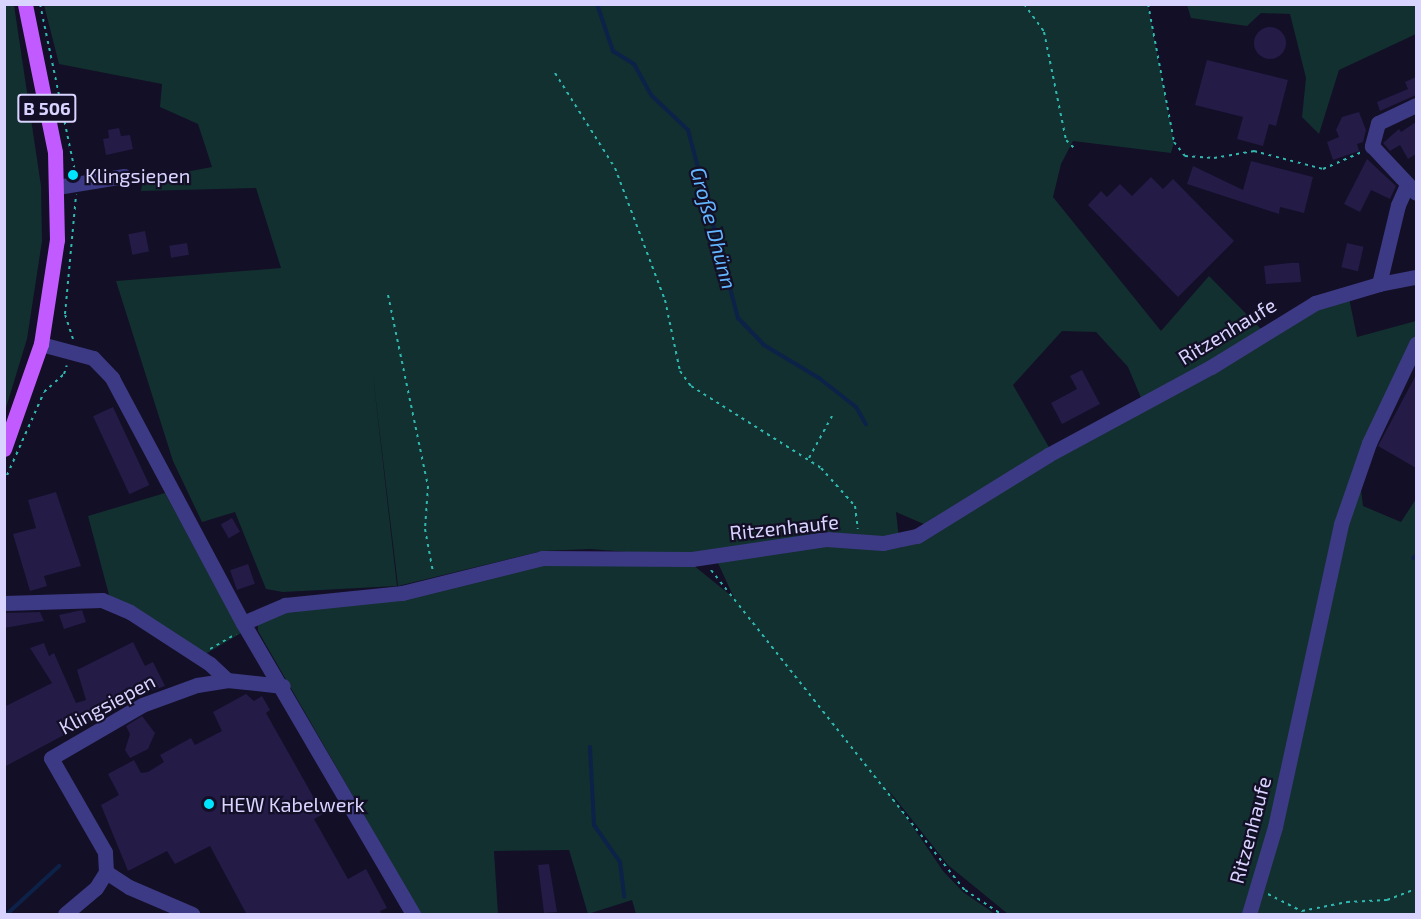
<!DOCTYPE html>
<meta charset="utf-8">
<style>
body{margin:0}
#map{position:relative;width:1421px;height:919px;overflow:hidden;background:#130f26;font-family:"Exo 2",sans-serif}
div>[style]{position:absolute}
.green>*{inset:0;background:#12302f}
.stream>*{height:4px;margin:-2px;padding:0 2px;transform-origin:2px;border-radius:2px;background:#0c2248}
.building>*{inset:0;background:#241b47;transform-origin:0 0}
.round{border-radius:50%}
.path>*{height:2px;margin-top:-1px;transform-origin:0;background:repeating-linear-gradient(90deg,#2fb8b0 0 3px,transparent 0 7.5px)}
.minor>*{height:15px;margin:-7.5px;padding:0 7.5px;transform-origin:7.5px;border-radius:7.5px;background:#3d3a85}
.major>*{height:15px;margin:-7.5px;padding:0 7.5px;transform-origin:7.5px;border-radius:7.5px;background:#c25bff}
.dots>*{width:16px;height:16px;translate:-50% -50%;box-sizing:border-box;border:3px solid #130f26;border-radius:50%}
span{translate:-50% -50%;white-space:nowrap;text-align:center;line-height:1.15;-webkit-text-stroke:4.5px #130f26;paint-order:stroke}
.shield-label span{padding:2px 4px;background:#130f26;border:2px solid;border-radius:4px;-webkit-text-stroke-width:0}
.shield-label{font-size:18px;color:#d9d4ff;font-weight:700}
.poi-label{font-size:20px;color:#d9d4ff}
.left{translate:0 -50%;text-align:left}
.street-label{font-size:20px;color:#d9d4ff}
.water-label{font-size:21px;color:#62b6ff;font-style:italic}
.frame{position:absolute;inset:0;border:6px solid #d9d4ff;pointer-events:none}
</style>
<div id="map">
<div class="green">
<i style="clip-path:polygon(14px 5px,41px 186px,42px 241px,27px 339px,5px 411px,4px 5px)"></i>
<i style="clip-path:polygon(44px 5px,1148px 5px,1174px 142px,1171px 153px,1073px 141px,1061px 164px,1053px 197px,1161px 331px,1209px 276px,1262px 330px,1142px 400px,1128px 367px,1096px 332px,1062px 331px,1013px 385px,1050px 449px,926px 525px,896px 512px,900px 548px,1315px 308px,1349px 298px,1357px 337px,1416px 321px,1416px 335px,1398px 369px,1359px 474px,1363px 506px,1401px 522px,1416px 499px,1416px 914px,1008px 914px,948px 865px,886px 787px,943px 871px,963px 892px,995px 914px,636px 914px,632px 900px,588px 914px,569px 850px,494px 851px,498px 914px,421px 914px,258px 631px,258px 620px,287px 610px,542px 563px,693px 565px,734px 598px,713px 552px,691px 557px,590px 549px,542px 551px,398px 586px,372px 367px,397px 586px,283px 592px,266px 589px,235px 512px,202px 522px,173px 461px,116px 281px,281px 268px,256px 188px,141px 191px,143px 180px,212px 167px,198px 124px,160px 107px,162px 84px,59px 64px)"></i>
<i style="clip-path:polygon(1187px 5px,1416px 5px,1416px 34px,1339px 70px,1319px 134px,1302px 117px,1306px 78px,1290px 14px,1261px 13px,1247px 26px,1191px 18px)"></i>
<i style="clip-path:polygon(165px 493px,241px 633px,204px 655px,109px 595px,88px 516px)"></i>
</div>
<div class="stream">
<i style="left:597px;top:4px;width:50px;rotate:71.2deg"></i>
<i style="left:613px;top:51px;width:25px;rotate:32deg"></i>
<i style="left:634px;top:64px;width:35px;rotate:61deg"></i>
<i style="left:651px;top:95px;width:51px;rotate:43.4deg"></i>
<i style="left:688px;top:130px;width:195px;rotate:75.1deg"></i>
<i style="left:738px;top:318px;width:37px;rotate:46deg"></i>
<i style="left:764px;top:345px;width:64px;rotate:31deg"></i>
<i style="left:819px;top:378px;width:47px;rotate:38.1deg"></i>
<i style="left:856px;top:407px;width:20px;rotate:60deg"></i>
<i style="left:1413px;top:558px;width:4px;rotate:-34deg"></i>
<i style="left:590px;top:747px;width:78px;rotate:87.1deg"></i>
<i style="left:594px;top:825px;width:45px;rotate:54.9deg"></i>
<i style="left:620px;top:862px;width:35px;rotate:83deg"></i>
<i style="left:7px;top:914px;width:71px;rotate:-42.7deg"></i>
</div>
<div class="building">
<i class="round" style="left:1254px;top:27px;width:32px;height:32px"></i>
<i style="clip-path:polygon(1207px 60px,1288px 80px,1276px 126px,1269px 124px,1263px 146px,1237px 139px,1243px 117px,1195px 105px)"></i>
<i style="clip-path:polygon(1416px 77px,1416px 95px,1380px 111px,1377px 102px,1408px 89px,1405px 82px)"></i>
<i style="clip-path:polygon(1359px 112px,1366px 130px,1363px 142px,1357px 144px,1359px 151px,1333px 160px,1327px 142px,1339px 137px,1336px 130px,1342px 117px)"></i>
<i style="clip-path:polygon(1416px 122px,1416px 154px,1408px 159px,1400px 145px,1390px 151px,1383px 143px,1399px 129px,1401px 132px)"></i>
<i style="clip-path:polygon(119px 128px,121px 136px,130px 135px,133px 149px,106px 155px,103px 139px,109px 138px,108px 130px)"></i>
<i style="clip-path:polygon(1367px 159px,1396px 186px,1390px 199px,1371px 190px,1360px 212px,1344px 204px)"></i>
<i style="clip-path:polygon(1251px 161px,1313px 177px,1304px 213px,1280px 207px,1279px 214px,1187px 184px,1193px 166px,1243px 190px)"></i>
<i style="clip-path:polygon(1151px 177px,1163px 189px,1173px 179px,1234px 241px,1178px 297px,1088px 205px,1101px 191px,1107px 197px,1120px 184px,1132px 196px)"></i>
<i style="left:145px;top:231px;width:21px;height:17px;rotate:79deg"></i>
<i style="left:187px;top:243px;width:12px;height:18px;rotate:81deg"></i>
<i style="left:1347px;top:243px;width:17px;height:25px;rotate:13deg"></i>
<i style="clip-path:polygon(1290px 263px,1299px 263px,1301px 282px,1266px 284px,1264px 266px)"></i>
<i style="clip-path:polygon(1082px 370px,1100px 404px,1062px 424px,1051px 403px,1077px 389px,1070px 376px)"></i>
<i style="clip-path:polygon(1416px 375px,1416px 468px,1378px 446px)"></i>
<i style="left:113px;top:407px;width:86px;height:22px;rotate:65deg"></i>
<i style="clip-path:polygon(56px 492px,81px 566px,44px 576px,47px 586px,30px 591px,13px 534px,36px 528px,28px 500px)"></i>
<i style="left:232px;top:518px;width:16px;height:13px;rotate:60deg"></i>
<i style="left:248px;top:564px;width:21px;height:19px;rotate:71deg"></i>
<i style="clip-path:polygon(82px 610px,86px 622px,64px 629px,59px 615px)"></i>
<i style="clip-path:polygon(40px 612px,44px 621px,4px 628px,4px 613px)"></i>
<i style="clip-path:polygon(133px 642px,145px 666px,153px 662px,165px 686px,137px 696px,4px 767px,4px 707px,52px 683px,30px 648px,44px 643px,49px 656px,54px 653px,76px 703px,86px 700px,77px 670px)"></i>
<i style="clip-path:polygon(246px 694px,254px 701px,262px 696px,270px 710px,266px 713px,323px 814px,314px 819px,348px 879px,366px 869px,387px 908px,380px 911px,382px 915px,247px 915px,210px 846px,175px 864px,167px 851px,128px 871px,101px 805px,119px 795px,108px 774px,134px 760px,141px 773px,148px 772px,164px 762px,160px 755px,191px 738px,195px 745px,222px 731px,213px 712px)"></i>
<i style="clip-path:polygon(142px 716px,155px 733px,148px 749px,130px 758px,125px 750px,130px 734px,126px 726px)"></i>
<i style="clip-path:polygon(549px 864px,557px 912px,544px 913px,538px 865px)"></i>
</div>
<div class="path">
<i style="left:40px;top:4px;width:172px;rotate:78.2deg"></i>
<i style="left:1024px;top:4px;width:34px;rotate:54deg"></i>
<i style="left:1044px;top:32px;width:110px;rotate:78.5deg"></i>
<i style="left:1066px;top:140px;width:11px;rotate:45deg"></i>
<i style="left:1148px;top:4px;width:140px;rotate:79.3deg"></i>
<i style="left:1174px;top:142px;width:18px;rotate:52deg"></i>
<i style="left:1185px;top:156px;width:29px;rotate:4deg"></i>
<i style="left:1214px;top:158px;width:41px;rotate:-9.9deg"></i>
<i style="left:1254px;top:151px;width:71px;rotate:14.6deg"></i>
<i style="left:1323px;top:169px;width:43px;rotate:-23.6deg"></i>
<i style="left:555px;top:73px;width:112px;rotate:57.7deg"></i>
<i style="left:615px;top:168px;width:141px;rotate:69.3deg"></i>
<i style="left:665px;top:300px;width:73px;rotate:78.1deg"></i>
<i style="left:680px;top:371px;width:19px;rotate:54deg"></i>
<i style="left:691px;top:386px;width:154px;rotate:32.2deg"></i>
<i style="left:821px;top:468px;width:51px;rotate:48.2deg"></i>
<i style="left:855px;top:506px;width:23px;rotate:83deg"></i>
<i style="left:388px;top:295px;width:195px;rotate:78.2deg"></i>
<i style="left:428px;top:486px;width:43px;rotate:94deg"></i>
<i style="left:425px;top:529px;width:44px;rotate:79.5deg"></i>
<i style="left:73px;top:339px;width:26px;rotate:-108deg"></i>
<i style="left:65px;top:314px;width:120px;rotate:-84.7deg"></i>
<i style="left:809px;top:458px;width:48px;rotate:-61.3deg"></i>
<i style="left:4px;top:482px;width:98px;rotate:-66deg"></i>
<i style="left:44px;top:392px;width:27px;rotate:-42deg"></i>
<i style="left:64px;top:374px;width:9px;rotate:-72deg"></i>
<i style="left:711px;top:570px;width:409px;rotate:51.6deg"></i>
<i style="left:965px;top:890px;width:43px;rotate:33.7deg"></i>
<i style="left:210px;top:649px;width:30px;rotate:-30deg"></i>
<i style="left:1268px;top:894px;width:38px;rotate:27deg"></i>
<i style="left:1302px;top:911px;width:46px;rotate:-11.3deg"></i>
<i style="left:1347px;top:902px;width:40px;rotate:-2.9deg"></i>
<i style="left:1387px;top:900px;width:31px;rotate:-21deg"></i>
</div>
<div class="minor">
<i style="left:1416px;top:105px;width:42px;rotate:154.7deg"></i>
<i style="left:1378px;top:123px;width:24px;rotate:105deg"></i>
<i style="left:1372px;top:146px;width:64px;rotate:46.9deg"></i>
<i style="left:57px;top:187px;width:68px;rotate:-9.3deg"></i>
<i style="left:1379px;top:284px;width:81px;rotate:-76.5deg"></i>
<i style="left:1398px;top:205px;width:22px;rotate:-66deg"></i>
<i style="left:41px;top:344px;width:54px;rotate:15.1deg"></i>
<i style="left:93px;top:358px;width:28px;rotate:46deg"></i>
<i style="left:112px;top:378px;width:278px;rotate:61.9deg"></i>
<i style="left:243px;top:623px;width:337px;rotate:59.7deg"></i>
<i style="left:4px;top:603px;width:98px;rotate:-1.8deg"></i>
<i style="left:102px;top:600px;width:30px;rotate:23deg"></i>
<i style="left:130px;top:612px;width:95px;rotate:33deg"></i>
<i style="left:210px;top:664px;width:23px;rotate:43deg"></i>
<i style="left:243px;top:623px;width:46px;rotate:-23.2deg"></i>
<i style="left:285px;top:605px;width:118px;rotate:-5.9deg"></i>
<i style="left:402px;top:593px;width:144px;rotate:-14deg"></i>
<i style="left:542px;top:558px;width:150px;rotate:0.4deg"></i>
<i style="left:692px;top:559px;width:135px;rotate:-8.5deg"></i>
<i style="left:826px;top:539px;width:57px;rotate:4deg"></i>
<i style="left:883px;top:543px;width:35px;rotate:-12deg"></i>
<i style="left:917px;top:536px;width:154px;rotate:-31.7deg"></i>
<i style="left:1048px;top:455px;width:185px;rotate:-28.4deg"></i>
<i style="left:1211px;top:367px;width:122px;rotate:-31.6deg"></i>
<i style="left:1315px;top:303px;width:67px;rotate:-16.5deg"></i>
<i style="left:1379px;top:284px;width:38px;rotate:-11deg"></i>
<i style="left:106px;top:872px;width:27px;rotate:33deg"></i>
<i style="left:129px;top:887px;width:69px;rotate:23.2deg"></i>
<i style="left:65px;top:914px;width:40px;rotate:-40deg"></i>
<i style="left:96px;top:888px;width:19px;rotate:-58deg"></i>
<i style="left:106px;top:872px;width:20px;rotate:-93deg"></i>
<i style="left:105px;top:852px;width:108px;rotate:-119.9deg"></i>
<i style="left:51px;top:758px;width:105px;rotate:-30.2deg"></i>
<i style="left:142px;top:705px;width:59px;rotate:-20deg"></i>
<i style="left:197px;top:685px;width:30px;rotate:-9deg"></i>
<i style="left:227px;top:680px;width:56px;rotate:6.1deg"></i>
<i style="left:1249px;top:914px;width:91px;rotate:-73.4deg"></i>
<i style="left:1275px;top:827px;width:310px;rotate:-77.7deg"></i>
<i style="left:1341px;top:524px;width:86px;rotate:-70.9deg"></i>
<i style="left:1369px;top:443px;width:110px;rotate:-64.6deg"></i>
</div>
<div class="major">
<i style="left:4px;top:449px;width:111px;rotate:-70.6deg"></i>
<i style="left:41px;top:344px;width:105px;rotate:-81.3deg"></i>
<i style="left:57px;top:240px;width:88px;rotate:-91.3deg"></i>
<i style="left:55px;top:152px;width:151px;rotate:-101.5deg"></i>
</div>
<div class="dots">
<i style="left:73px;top:175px;background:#00e5ff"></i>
<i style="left:209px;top:804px;background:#00e5ff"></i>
</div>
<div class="shield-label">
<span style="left:47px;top:108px">B 506</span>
</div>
<div class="poi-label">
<span class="left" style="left:85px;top:175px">Klingsiepen</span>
<span class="left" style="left:221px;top:804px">HEW Kabelwerk</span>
</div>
<div class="street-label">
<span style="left:1227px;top:331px;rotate:-31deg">Ritzenhaufe</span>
<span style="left:784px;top:527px;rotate:-6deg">Ritzenhaufe</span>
<span style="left:107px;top:704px;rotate:-28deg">Klingsiepen</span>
<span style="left:1250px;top:830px;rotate:-75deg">Ritzenhaufe</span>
</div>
<div class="water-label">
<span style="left:714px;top:228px;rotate:75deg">Große Dhünn</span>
</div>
<div class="frame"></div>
</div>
